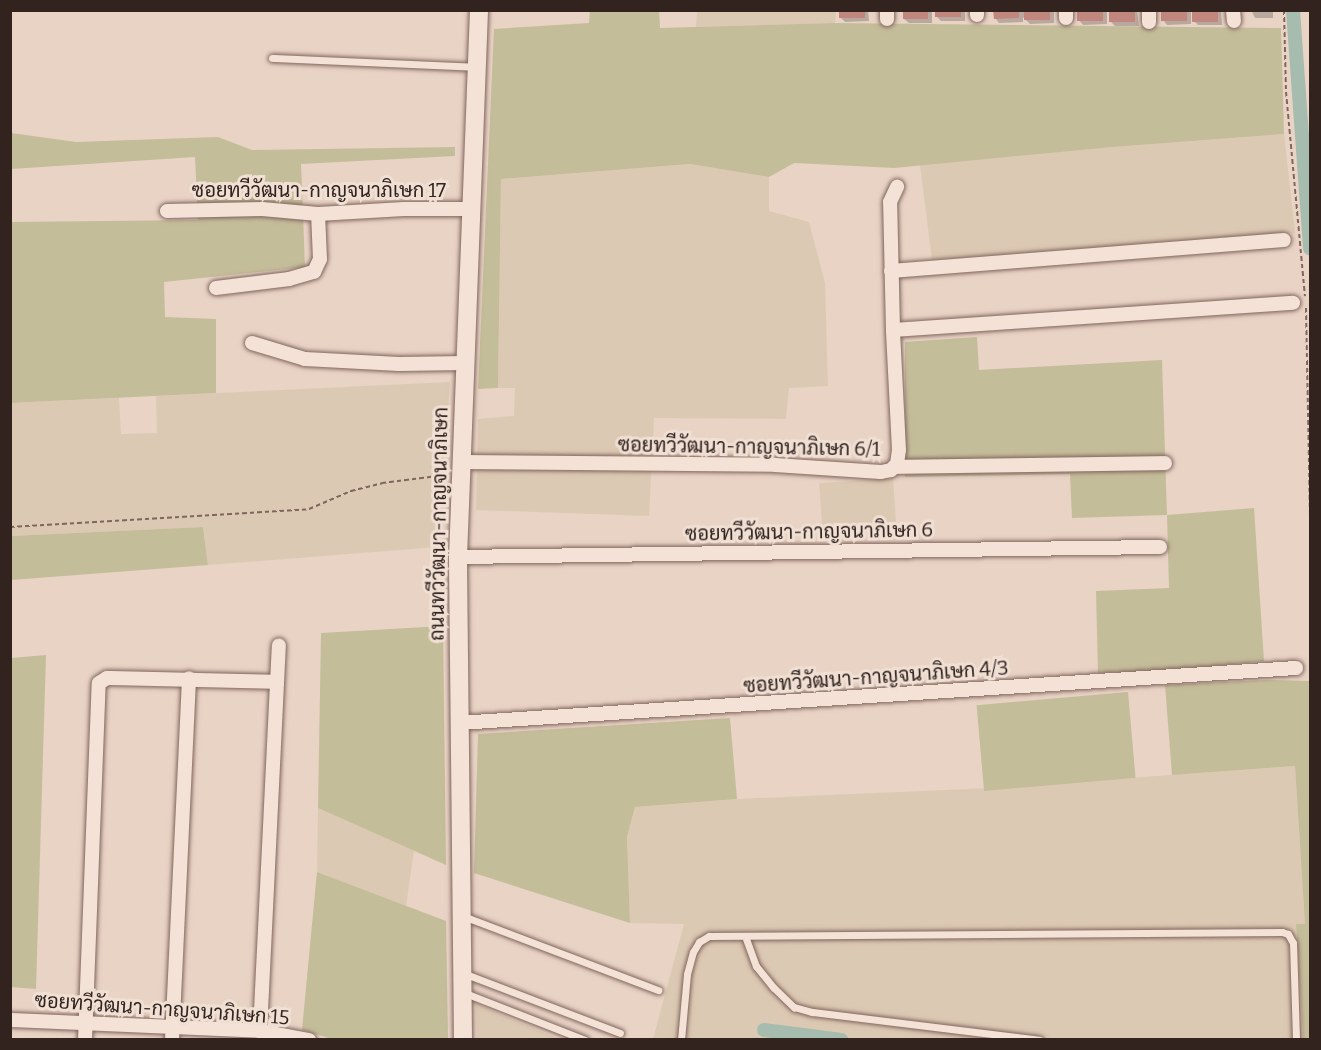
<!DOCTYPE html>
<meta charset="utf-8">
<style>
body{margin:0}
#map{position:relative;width:1321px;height:1050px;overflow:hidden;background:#e8d3c5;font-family:Bitter,Sarabun,serif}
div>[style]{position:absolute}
.farmland>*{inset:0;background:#dcc9b3;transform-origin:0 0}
.green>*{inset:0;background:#c4bd9a;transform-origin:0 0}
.shadow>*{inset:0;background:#0003}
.canal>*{height:14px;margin:-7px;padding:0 7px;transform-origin:7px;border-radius:7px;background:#a6bcaf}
.building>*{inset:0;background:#c1877f;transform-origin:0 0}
.path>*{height:2px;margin-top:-1px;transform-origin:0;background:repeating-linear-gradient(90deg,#80655d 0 4.5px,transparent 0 7.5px)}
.roads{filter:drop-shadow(0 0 2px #80655d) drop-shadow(0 0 2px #80655d)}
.service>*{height:7px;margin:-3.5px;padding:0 3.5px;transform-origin:3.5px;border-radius:3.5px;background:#f4e2d7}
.minor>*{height:14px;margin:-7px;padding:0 7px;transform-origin:7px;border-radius:7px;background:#f4e2d7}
.tertiary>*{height:18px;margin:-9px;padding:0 9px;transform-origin:9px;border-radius:9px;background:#f4e2d7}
span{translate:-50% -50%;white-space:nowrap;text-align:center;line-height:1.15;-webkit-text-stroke:6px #f0dfd3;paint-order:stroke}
.street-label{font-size:20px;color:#32231f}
.frame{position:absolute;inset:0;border:12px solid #32231f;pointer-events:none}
</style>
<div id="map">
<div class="farmland">
<i style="clip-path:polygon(697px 11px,836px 11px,835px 23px,696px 27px)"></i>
<i style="clip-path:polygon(1284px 134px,1295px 233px,932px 260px,920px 165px,1113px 147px)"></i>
<i style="clip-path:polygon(690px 164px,769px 177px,769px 211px,809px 222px,825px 283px,828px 386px,789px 388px,786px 419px,654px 418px,649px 516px,476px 510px,478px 419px,514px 416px,515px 388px,498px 388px,501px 179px)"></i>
<i style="clip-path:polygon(450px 382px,437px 547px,208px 565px,203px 527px,11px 536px,11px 403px,119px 398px,121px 434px,157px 433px,156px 396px)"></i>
<i style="left:893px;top:478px;width:45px;height:74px;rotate:86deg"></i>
<i style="clip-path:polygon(1295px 766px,1305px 924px,1296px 925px,1303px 1039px,653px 1039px,684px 924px,630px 923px,627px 837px,635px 807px,737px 799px,990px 788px)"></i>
<i style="clip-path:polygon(318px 808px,414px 851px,406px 906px,317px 872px)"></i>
<i style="clip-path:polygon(476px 1004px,559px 1039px,477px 1039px)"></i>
</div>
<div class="green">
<i style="clip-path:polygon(590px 10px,659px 11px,660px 28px,835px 23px,1281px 28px,1284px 134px,1113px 147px,894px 168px,794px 163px,769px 177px,690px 164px,501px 179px,498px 388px,478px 389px,494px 29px,589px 23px)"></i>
<i style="clip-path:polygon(11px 133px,76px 142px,218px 137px,252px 150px,455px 147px,455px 156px,301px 164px,305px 267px,164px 282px,165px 317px,216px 319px,216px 393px,11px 403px,11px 222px,198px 220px,195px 157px,11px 169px)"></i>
<i style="clip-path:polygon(977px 337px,979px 370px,1162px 360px,1167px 515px,1254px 508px,1264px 661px,1164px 671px,1098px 673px,1096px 591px,1169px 588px,1167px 515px,1072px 518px,1070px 474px,905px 477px,905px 342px)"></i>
<i style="clip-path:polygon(203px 527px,208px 565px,11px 580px,11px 536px)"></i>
<i style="clip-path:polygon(443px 626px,446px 865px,318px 808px,321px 633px)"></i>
<i style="clip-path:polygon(46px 655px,36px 989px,11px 987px,11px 658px)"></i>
<i style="clip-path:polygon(1265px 680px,1310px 681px,1310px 1039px,1303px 1039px,1303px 1036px,1296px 924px,1305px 924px,1295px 766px,1172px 775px,1165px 685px)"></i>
<i style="left:1128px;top:692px;width:86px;height:152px;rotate:85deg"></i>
<i style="clip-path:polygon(730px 718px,737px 799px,635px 807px,627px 837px,630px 923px,474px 873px,478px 734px)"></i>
<i style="clip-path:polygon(317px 872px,446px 921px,448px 1039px,332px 1039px,302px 1030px)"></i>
</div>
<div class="shadow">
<i style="clip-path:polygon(840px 10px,868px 10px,869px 21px,845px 22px,841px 18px)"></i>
<i style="clip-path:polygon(904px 10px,932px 10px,932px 23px,909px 23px,904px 19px)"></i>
<i style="clip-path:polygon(937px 10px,965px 10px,965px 21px,941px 21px,937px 17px)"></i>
<i style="clip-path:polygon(995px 10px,1054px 10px,1054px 23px,1030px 24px,1023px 17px,1023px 22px,999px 23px,995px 18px)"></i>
<i style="clip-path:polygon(1079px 10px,1107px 10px,1107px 24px,1083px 25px,1079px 20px)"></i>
<i style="clip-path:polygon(1111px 10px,1137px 10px,1139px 26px,1115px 26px,1111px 22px)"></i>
<i style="clip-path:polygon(1163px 10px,1191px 10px,1191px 24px,1167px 25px,1163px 20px)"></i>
<i style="clip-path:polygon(1194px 10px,1221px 10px,1222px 25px,1198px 25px,1194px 21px)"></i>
<i style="clip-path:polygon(1251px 10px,1273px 10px,1273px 18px,1255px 18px)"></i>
</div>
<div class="canal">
<i style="left:1293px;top:10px;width:239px;rotate:85.9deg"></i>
<i style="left:764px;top:1030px;width:78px;rotate:7.4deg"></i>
</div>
<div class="building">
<i style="left:839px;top:10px;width:26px;height:8px"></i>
<i style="left:903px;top:10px;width:25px;height:9px"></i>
<i style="left:935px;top:10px;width:26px;height:7px"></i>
<i style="clip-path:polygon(993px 10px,1019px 10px,1019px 18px,994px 19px)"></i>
<i style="left:1024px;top:10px;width:26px;height:10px"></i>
<i style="left:1077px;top:10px;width:26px;height:11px"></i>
<i style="left:1109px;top:10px;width:26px;height:12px"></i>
<i style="left:1161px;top:10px;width:26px;height:11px"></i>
<i style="left:1192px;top:10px;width:26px;height:12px"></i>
</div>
<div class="path">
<i style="left:1284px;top:10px;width:82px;rotate:88.6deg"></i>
<i style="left:1286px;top:92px;width:205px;rotate:84.7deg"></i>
<i style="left:1306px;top:308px;width:210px;rotate:88.9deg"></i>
<i style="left:10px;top:527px;width:300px;rotate:-3.4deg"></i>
<i style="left:309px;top:509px;width:46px;rotate:-23.2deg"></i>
<i style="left:351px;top:491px;width:32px;rotate:-14deg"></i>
<i style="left:382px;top:483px;width:64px;rotate:-7.1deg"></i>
</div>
<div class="roads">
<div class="service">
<i style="left:272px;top:58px;width:204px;rotate:2.5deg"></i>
<i style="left:463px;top:916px;width:209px;rotate:20.8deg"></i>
<i style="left:745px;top:936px;width:32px;rotate:70deg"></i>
<i style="left:756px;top:966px;width:28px;rotate:51deg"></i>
<i style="left:774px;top:988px;width:28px;rotate:44deg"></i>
<i style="left:794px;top:1007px;width:19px;rotate:16deg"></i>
<i style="left:812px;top:1012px;width:229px;rotate:7deg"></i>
<i style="left:463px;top:973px;width:168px;rotate:20.9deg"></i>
<i style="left:465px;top:993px;width:129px;rotate:21.4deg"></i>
<i style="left:681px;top:1040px;width:66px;rotate:-84.8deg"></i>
<i style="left:687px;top:974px;width:23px;rotate:-75deg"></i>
<i style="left:693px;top:952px;width:12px;rotate:-59deg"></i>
<i style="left:699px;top:942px;width:12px;rotate:-31deg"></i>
<i style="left:709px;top:936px;width:573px;rotate:-0.4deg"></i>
<i style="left:1282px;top:932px;width:6px;rotate:18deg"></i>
<i style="left:1288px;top:934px;width:10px;rotate:61deg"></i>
<i style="left:1293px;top:943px;width:97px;rotate:88.2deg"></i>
</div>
<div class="minor">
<i style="left:977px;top:10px;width:5px;rotate:90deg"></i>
<i style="left:1066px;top:10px;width:8px;rotate:90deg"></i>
<i style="left:1149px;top:10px;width:12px;rotate:90deg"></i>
<i style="left:1233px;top:10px;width:11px;rotate:85deg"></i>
<i style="left:887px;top:19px;width:9px;rotate:-90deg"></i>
<i style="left:167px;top:211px;width:95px;rotate:-1.2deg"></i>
<i style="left:262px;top:209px;width:56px;rotate:5.1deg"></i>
<i style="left:318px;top:214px;width:86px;rotate:-3.3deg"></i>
<i style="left:404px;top:209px;width:67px"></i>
<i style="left:891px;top:271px;width:394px;rotate:-4.5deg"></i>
<i style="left:216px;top:288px;width:74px;rotate:-7deg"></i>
<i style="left:289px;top:279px;width:26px;rotate:-16deg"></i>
<i style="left:314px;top:272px;width:14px;rotate:-65deg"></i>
<i style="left:320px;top:259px;width:45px;rotate:-92.5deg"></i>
<i style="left:893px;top:330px;width:401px;rotate:-3.9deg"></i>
<i style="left:252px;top:343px;width:55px;rotate:16.8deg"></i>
<i style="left:305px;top:359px;width:94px;rotate:3deg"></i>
<i style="left:399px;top:364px;width:66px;rotate:-0.9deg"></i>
<i style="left:462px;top:462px;width:313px;rotate:0.5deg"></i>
<i style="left:775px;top:465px;width:106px;rotate:3.8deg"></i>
<i style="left:881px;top:472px;width:10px;rotate:-11deg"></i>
<i style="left:891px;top:470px;width:8px;rotate:-45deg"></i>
<i style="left:897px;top:464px;width:14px;rotate:-82deg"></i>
<i style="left:899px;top:450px;width:120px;rotate:-92.9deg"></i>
<i style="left:893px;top:330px;width:128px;rotate:-91.3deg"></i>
<i style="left:890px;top:202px;width:17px;rotate:-65deg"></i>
<i style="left:894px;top:467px;width:271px;rotate:-0.8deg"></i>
<i style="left:458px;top:557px;width:702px;rotate:-0.82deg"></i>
<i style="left:459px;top:723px;width:839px;rotate:-3.76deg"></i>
<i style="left:12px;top:1020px;width:248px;rotate:2.5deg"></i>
<i style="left:260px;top:1031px;width:50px;rotate:10.4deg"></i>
<i style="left:260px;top:1031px;width:386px;rotate:-87.2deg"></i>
<i style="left:85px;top:1040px;width:357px;rotate:-87.8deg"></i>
<i style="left:99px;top:683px;width:9px;rotate:-32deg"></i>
<i style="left:107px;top:678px;width:170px;rotate:1.3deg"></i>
<i style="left:172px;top:1040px;width:362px;rotate:-87.3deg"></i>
</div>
<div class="tertiary">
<i style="left:463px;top:1040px;width:483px;rotate:-90.6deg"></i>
<i style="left:458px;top:557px;width:547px;rotate:-87.8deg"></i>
</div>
</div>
<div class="street-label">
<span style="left:319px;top:190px">ซอยทวีวัฒนา-กาญจนาภิเษก 17</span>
<span style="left:749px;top:447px;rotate:1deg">ซอยทวีวัฒนา-กาญจนาภิเษก 6/1</span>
<span style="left:439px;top:524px;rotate:-89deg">ถนนทวีวัฒนา-กาญจนาภิเษก</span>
<span style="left:809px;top:532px;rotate:-1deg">ซอยทวีวัฒนา-กาญจนาภิเษก 6</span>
<span style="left:876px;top:677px;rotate:-4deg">ซอยทวีวัฒนา-กาญจนาภิเษก 4/3</span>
<span style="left:162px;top:1009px;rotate:4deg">ซอยทวีวัฒนา-กาญจนาภิเษก 15</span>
</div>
<div class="frame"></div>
</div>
